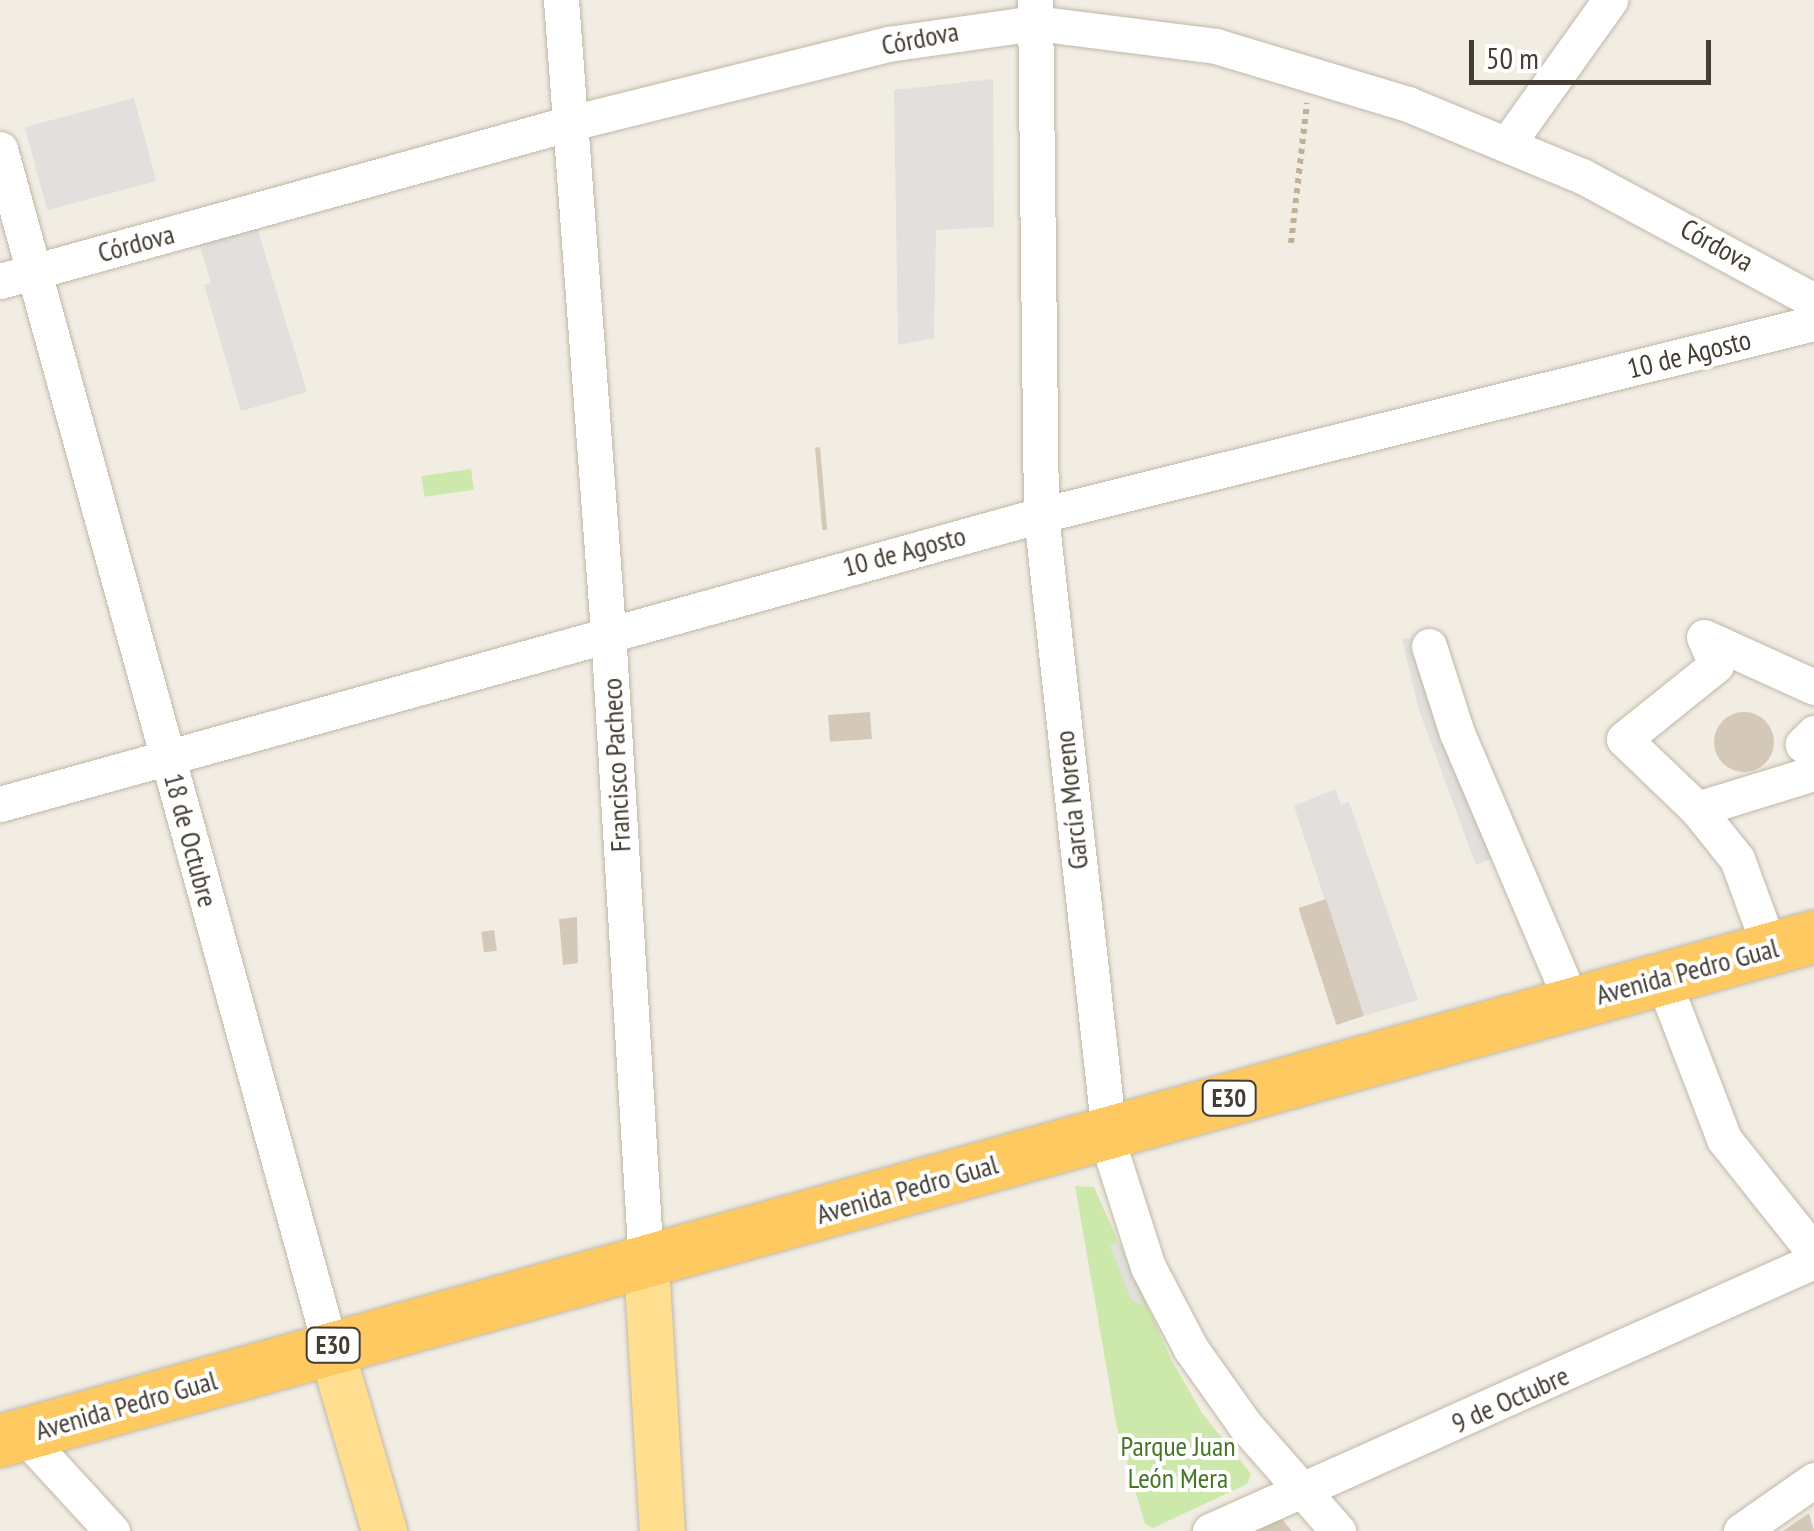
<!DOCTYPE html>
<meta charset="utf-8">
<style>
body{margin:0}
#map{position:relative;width:1814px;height:1531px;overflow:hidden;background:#f2ede3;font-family:"PT Sans Narrow",sans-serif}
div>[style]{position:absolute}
.green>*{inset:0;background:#cce8aa;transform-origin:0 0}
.parking>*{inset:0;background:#e2dfdc;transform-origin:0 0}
.building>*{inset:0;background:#d4c9b8;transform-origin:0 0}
.round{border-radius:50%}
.path>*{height:6px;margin-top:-3px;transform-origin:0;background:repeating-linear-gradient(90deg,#bfb196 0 5px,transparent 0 10px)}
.roads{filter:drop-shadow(0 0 2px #c0b8a8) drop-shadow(0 0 2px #c0b8a8)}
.minor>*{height:35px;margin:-17.5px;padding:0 17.5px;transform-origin:17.5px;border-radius:17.5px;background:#fff}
.major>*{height:45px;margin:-22.5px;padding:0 22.5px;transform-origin:22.5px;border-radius:22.5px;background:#ffde8f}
.highway>*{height:52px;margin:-26px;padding:0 26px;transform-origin:26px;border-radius:26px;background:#ffc961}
span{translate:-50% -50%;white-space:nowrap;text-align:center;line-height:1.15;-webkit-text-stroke:8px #fff;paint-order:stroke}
.shield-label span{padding:2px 8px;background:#fff;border:2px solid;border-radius:8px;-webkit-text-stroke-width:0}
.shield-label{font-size:25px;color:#443d33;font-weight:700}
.street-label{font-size:28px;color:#443d33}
.park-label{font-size:28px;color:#457626}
.scale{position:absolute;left:1469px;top:40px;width:242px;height:45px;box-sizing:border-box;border:5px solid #443d33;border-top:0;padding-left:12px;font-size:30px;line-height:35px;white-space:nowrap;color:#443d33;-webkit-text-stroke:8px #fff;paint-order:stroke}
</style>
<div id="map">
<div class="green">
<i style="left:471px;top:469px;width:21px;height:50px;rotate:82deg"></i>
<i style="clip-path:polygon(1075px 1186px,1094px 1187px,1172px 1361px,1202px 1413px,1251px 1474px,1247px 1484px,1153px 1528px,1145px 1524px,1117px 1428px)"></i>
</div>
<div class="parking">
<i style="clip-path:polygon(993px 79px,994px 227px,936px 230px,934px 338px,898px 345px,894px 90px)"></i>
<i style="left:134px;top:98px;width:86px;height:113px;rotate:75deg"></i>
<i style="clip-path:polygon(257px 227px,307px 392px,241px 411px,204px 285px,211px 283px,199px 243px)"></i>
<i style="clip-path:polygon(1447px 636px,1462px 710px,1513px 850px,1476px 865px,1419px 710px,1402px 639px)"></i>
<i style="clip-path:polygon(1335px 789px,1341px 805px,1349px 802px,1418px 1000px,1363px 1016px,1294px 806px)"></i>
<i style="clip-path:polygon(1117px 1240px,1145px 1307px,1131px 1300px,1110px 1246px)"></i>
</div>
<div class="building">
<i style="left:820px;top:447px;width:83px;height:5px;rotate:85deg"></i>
<i class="round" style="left:1714px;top:712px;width:60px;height:60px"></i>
<i style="left:870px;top:712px;width:27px;height:42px;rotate:86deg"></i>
<i style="left:1326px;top:899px;width:123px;height:29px;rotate:72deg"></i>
<i style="clip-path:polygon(577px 917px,578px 963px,563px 965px,559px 919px)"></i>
<i style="left:494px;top:930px;width:21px;height:13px;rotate:82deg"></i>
<i style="clip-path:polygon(1274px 1510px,1292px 1531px,1252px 1531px)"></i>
<i style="clip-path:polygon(1809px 1513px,1814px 1531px,1783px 1531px)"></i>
</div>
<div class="path">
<i style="left:1291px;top:243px;width:141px;rotate:-83.5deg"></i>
</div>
<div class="roads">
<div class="minor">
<i style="left:561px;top:0;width:633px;rotate:85.74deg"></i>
<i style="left:608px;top:631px;width:634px;rotate:86.56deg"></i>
<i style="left:1035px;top:1px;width:514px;rotate:89.33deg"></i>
<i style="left:1041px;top:515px;width:641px;rotate:83.73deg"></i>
<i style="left:1111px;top:1152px;width:121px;rotate:72.2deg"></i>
<i style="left:1148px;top:1267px;width:93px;rotate:62.3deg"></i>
<i style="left:1191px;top:1349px;width:93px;rotate:54.6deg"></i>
<i style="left:1245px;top:1425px;width:141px;rotate:48.7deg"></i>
<i style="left:1508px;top:143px;width:176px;rotate:-54.5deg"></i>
<i style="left:0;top:149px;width:1242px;rotate:74.59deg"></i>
<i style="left:0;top:281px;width:592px;rotate:-15.47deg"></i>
<i style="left:571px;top:123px;width:327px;rotate:-14deg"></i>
<i style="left:888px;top:44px;width:148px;rotate:-8.1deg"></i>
<i style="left:1035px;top:23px;width:182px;rotate:7.2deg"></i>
<i style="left:1216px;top:46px;width:201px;rotate:16.8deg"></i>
<i style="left:1408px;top:104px;width:188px;rotate:22.5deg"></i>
<i style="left:1582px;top:176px;width:264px;rotate:28.3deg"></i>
<i style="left:1429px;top:646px;width:91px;rotate:72.2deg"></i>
<i style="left:1457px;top:733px;width:293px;rotate:66.9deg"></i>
<i style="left:1814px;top:733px;width:16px;rotate:135deg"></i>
<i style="left:1803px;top:744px;width:14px;rotate:39deg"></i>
<i style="left:0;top:804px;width:1080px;rotate:-15.52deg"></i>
<i style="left:1041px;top:515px;width:796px;rotate:-13.95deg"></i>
<i style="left:1697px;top:809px;width:122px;rotate:-17.1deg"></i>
<i style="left:1770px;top:949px;width:96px;rotate:-110.1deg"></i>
<i style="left:1737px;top:859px;width:64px;rotate:-128.7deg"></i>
<i style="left:1697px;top:809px;width:101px;rotate:-136.2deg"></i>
<i style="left:1624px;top:739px;width:118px;rotate:-38.8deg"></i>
<i style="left:1716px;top:665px;width:30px;rotate:-113deg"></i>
<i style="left:1704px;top:637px;width:121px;rotate:24.4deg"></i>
<i style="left:1662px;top:978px;width:173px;rotate:68.9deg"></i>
<i style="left:1724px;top:1139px;width:144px;rotate:51.5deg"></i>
<i style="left:23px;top:1434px;width:132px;rotate:47.5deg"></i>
<i style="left:1210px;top:1531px;width:662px;rotate:-24.09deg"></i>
<i style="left:1741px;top:1531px;width:89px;rotate:-34.9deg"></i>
</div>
<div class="major">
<i style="left:646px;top:1264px;width:267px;rotate:86.6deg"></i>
<i style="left:330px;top:1346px;width:193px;rotate:73.7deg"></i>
</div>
<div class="highway">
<i style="left:0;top:1441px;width:1883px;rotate:-15.53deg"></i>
</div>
</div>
<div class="shield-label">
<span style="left:1229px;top:1098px">E30</span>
<span style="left:333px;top:1345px">E30</span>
</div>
<div class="street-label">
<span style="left:920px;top:38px;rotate:-11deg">Córdova</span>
<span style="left:136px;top:243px;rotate:-15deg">Córdova</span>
<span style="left:1717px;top:245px;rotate:29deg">Córdova</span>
<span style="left:1689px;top:354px;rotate:-14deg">10 de Agosto</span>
<span style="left:904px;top:551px;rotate:-15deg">10 de Agosto</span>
<span style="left:616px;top:765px;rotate:-93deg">Francisco Pacheco</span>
<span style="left:1071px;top:800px;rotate:-96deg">García Moreno</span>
<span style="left:191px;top:840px;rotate:75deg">18 de Octubre</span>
<span style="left:1687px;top:971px;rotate:-15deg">Avenida Pedro Gual</span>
<span style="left:907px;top:1189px;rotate:-16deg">Avenida Pedro Gual</span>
<span style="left:1510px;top:1399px;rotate:-24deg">9 de Octubre</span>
<span style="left:126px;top:1405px;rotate:-16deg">Avenida Pedro Gual</span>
</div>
<div class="park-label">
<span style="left:1178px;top:1462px">Parque Juan<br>León Mera</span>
</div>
<div class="scale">50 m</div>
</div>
